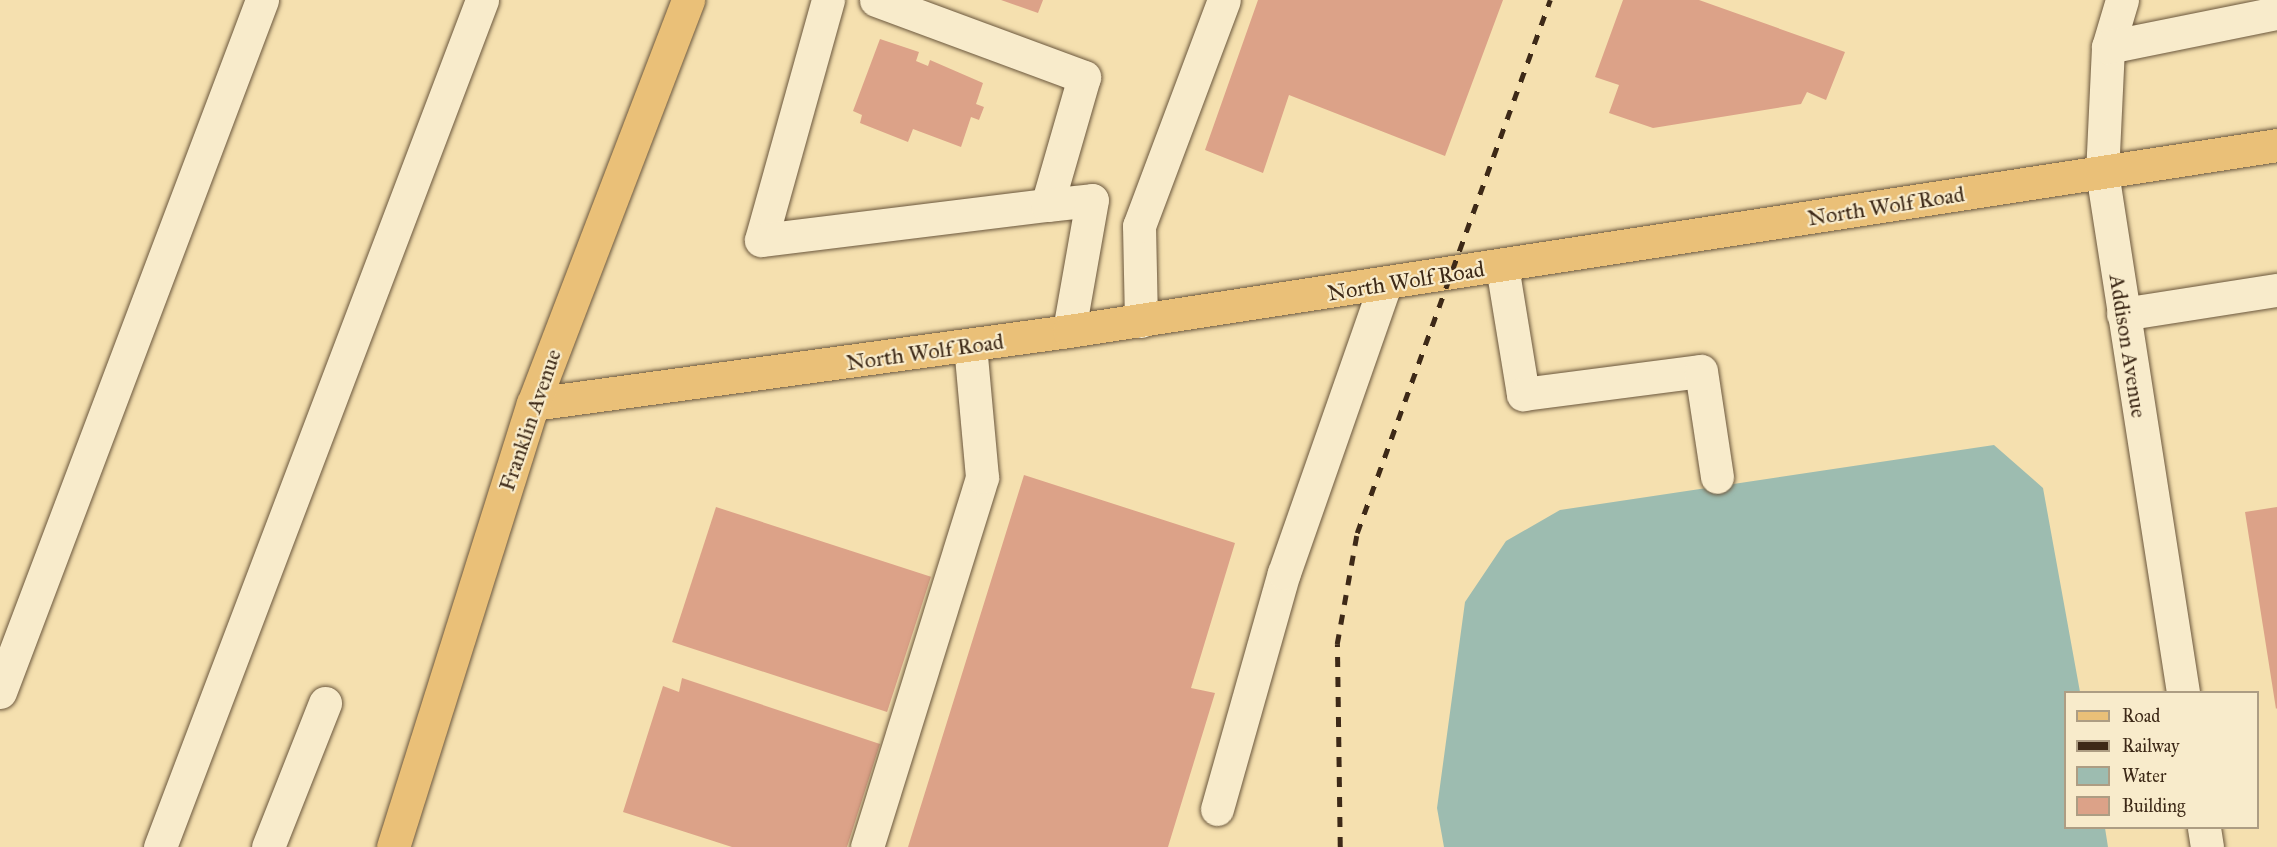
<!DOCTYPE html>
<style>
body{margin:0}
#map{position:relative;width:2277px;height:847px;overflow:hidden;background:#f5e0af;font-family:"IM FELL Great Primer",serif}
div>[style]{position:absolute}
.water>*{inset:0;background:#9dbcb0}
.building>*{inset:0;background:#dca288;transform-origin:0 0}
.roads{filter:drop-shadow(0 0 2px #6b573d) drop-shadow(0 0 2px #6b573d)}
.minor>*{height:33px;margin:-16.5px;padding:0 16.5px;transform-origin:16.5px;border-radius:16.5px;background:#f8ebcb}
.major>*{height:33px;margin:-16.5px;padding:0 16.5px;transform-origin:16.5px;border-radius:16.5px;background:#eac078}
.rail>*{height:4.5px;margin-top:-2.25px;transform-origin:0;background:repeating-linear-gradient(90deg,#3d2917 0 10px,transparent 0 20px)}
span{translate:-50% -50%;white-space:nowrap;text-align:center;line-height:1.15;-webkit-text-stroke:4.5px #f8ebcb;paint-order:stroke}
.street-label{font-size:22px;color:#3d2917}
.legend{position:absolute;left:2064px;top:691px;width:195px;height:138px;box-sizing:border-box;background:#f8ebcb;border:2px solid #ad9d83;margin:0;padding:8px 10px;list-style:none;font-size:18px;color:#3d2917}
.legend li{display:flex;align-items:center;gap:12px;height:30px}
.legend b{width:30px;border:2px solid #ad9d83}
</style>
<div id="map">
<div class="water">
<i style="clip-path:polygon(1994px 445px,2043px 488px,2080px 692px,2066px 692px,2066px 828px,2105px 828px,2108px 847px,1444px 847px,1437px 808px,1465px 602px,1506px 541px,1560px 510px)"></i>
</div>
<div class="building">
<i style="clip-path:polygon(1001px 0,1043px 0,1038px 13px)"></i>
<i style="clip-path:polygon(1258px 0,1503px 0,1445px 156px,1289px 95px,1263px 173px,1205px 150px)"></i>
<i style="clip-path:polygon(1623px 0,1699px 0,1845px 52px,1826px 100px,1807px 92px,1801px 104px,1653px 128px,1609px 113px,1619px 85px,1595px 77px)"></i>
<i style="clip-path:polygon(880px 39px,919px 52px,916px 61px,928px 66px,930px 60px,983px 83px,976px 104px,984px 107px,979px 120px,971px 117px,961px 147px,913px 129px,908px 142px,860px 123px,862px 115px,853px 111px)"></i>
<i style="clip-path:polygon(1024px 475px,1235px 543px,1191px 688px,1215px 693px,1168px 847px,908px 847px)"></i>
<i style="left:716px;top:507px;width:226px;height:142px;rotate:18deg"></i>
<i style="clip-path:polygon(2277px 507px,2277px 708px,2276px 709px,2245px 512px)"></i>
<i style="clip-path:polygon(682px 678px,880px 744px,847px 847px,732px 847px,623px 812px,663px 686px,679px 692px)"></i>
</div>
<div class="roads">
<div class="minor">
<i style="left:828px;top:0;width:249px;rotate:105.6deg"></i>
<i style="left:761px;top:240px;width:288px;rotate:-7deg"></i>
<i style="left:876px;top:0;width:222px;rotate:20.3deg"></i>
<i style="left:1084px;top:77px;width:133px;rotate:106.1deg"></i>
<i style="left:1047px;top:205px;width:45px;rotate:-6.3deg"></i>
<i style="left:1092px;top:200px;width:133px;rotate:100deg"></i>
<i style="left:2122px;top:0;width:49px;rotate:106.6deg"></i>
<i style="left:2108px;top:47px;width:125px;rotate:92.7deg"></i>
<i style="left:2102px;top:172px;width:526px;rotate:81.15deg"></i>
<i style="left:2108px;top:47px;width:172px;rotate:-11.4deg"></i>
<i style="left:1502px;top:266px;width:130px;rotate:80.7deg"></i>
<i style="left:1523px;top:394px;width:179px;rotate:-7.4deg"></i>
<i style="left:1701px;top:371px;width:107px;rotate:81.4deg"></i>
<i style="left:2123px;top:314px;width:156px;rotate:-8.9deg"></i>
<i style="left:1141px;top:321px;width:95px;rotate:-91.2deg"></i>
<i style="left:1139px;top:226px;width:241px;rotate:-69.4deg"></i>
<i style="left:0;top:692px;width:740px;rotate:-69.26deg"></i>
<i style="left:1217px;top:809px;width:245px;rotate:-74.2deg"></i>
<i style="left:1284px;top:573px;width:306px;rotate:-70.7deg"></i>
<i style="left:2204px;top:828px;width:19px;rotate:81deg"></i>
<i style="left:160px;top:847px;width:906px;rotate:-69.18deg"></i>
<i style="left:268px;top:847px;width:155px;rotate:-68.4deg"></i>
<i style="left:867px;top:847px;width:387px;rotate:-72.7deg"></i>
<i style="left:982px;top:477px;width:132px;rotate:-95.2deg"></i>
</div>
<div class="major">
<i style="left:533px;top:404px;width:541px;rotate:-7.76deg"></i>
<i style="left:1069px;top:331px;width:1222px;rotate:-8.75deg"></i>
<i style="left:393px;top:847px;width:465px;rotate:-72.5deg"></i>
<i style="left:533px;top:404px;width:433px;rotate:-69deg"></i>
</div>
</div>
<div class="rail">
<i style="left:1340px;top:847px;width:203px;rotate:-90.8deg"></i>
<i style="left:1337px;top:644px;width:113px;rotate:-79.8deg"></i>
<i style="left:1357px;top:533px;width:567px;rotate:-70.09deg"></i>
</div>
<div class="street-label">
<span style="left:1886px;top:206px;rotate:-9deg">North Wolf Road</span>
<span style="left:1406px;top:281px;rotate:-9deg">North Wolf Road</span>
<span style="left:2128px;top:346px;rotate:81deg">Addison Avenue</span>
<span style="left:925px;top:352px;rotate:-8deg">North Wolf Road</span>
<span style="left:530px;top:420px;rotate:-71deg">Franklin Avenue</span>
</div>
<ul class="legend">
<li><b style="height:8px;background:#eac078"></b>Road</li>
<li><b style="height:8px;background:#3d2917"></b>Railway</li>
<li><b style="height:16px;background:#9dbcb0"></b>Water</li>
<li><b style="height:16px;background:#dca288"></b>Building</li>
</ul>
</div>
